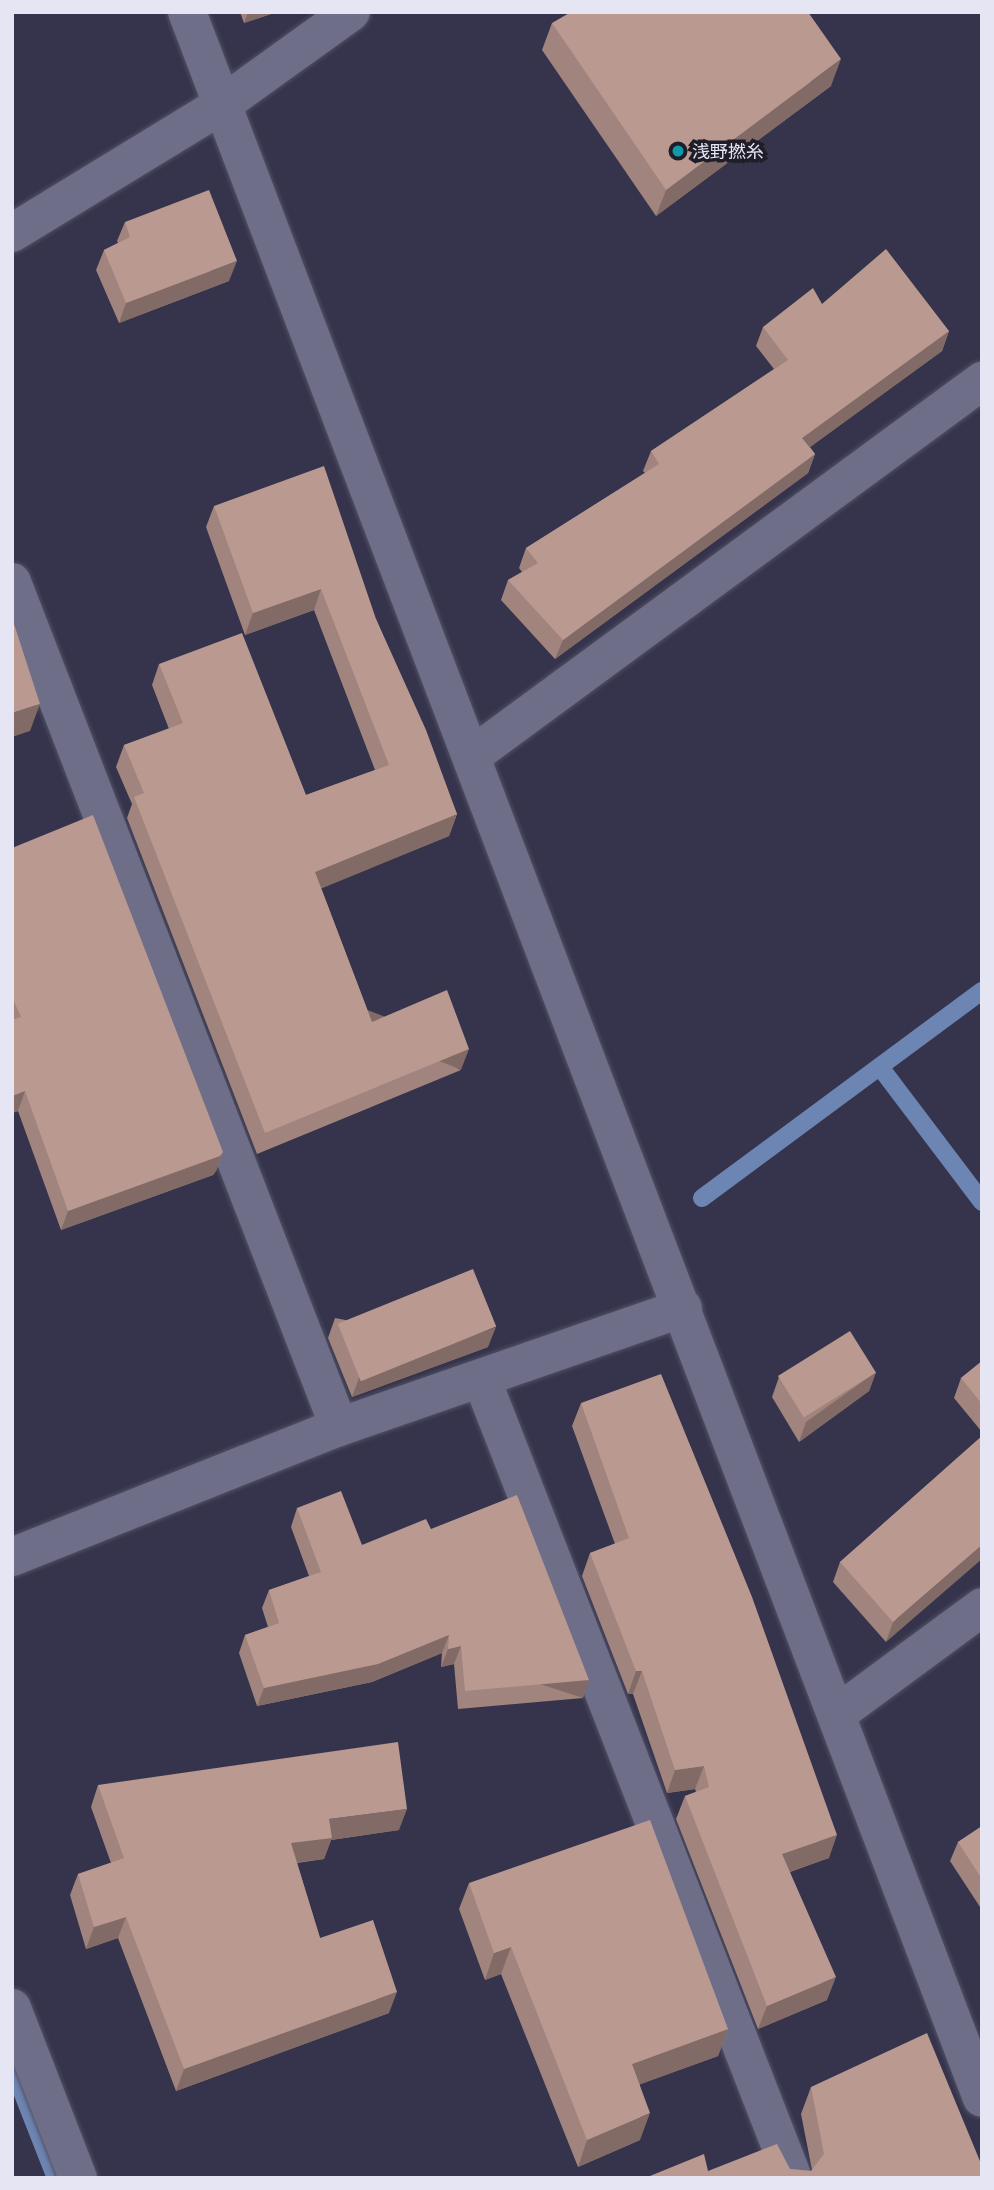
<!DOCTYPE html>
<meta charset="utf-8">
<style>
body{margin:0}
#map{position:relative;width:994px;height:2190px;overflow:hidden;background:#35344c;font-family:"Golos Text","Noto Sans JP",sans-serif}
div>[style]{position:absolute}
.stream>*{height:18px;margin:-9px;padding:0 9px;transform-origin:9px;border-radius:9px;background:#6d85b3}
.roads{filter:drop-shadow(0 0 2px #515064) drop-shadow(0 0 2px #515064)}
.minor>*{height:38px;margin:-19px;padding:0 19px;transform-origin:19px;border-radius:19px;background:#6f6e89}
.wall>*{inset:0;background:#a0847d}
.shaded-wall>*{inset:0;background:#826b66;transform-origin:0 0}
.building>*{inset:0;background:#ba9991;transform-origin:0 0}
.dots>*{width:19px;height:19px;translate:-50% -50%;box-sizing:border-box;border:4px solid #1e1d28;border-radius:50%}
span{translate:-50% -50%;white-space:nowrap;text-align:center;line-height:1.15;-webkit-text-stroke:7px #1e1d28;paint-order:stroke}
.poi-label{font-size:18px;color:#e5e5f4}
.left{translate:0 -50%;text-align:left}
.frame{position:absolute;inset:0;border:14px solid #e5e5f4;pointer-events:none}
</style>
<div id="map">
<div class="stream">
<i style="left:880px;top:1067px;width:169px;rotate:52.9deg"></i>
<i style="left:702px;top:1198px;width:348px;rotate:-36.5deg"></i>
<i style="left:12px;top:2066px;width:120px;rotate:68.6deg"></i>
</div>
<div class="roads">
<div class="minor">
<i style="left:187px;top:12px;width:2232px;rotate:69.14deg"></i>
<i style="left:12px;top:233px;width:244px;rotate:-31.4deg"></i>
<i style="left:220px;top:106px;width:161px;rotate:-35.7deg"></i>
<i style="left:12px;top:582px;width:906px;rotate:68.84deg"></i>
<i style="left:473px;top:755px;width:632px;rotate:-36.31deg"></i>
<i style="left:482px;top:1380px;width:856px;rotate:68.71deg"></i>
<i style="left:12px;top:1557px;width:352px;rotate:-21.7deg"></i>
<i style="left:339px;top:1427px;width:364px;rotate:-19.1deg"></i>
<i style="left:837px;top:1714px;width:180px;rotate:-36.4deg"></i>
<i style="left:12px;top:2008px;width:182px;rotate:68.8deg"></i>
</div>
</div>
<div class="wall">
<i style="clip-path:polygon(240px 12px,277px 12px,244px 23px)"></i>
<i style="clip-path:polygon(552px 23px,831px 86px,656px 216px,542px 50px)"></i>
<i style="clip-path:polygon(125px 222px,229px 281px,119px 323px,96px 270px,104px 250px,118px 243px,117px 241px)"></i>
<i style="clip-path:polygon(822px 304px,949px 331px,942px 351px,810px 447px,815px 454px,808px 473px,555px 659px,501px 600px,508px 580px,522px 572px,519px 568px,526px 548px,645px 473px,643px 471px,651px 451px,774px 369px,756px 346px,763px 327px)"></i>
<i style="clip-path:polygon(214px 506px,376px 619px,457px 814px,449px 836px,321px 888px,372px 1022px,461px 1070px,257px 1154px,127px 818px,132px 804px,116px 767px,124px 745px,169px 729px,152px 685px,159px 664px,306px 795px,375px 770px,314px 610px,245px 635px,206px 527px)"></i>
<i style="clip-path:polygon(12px 848px,223px 1152px,216px 1171px,213px 1175px,61px 1230px,18px 1111px,12px 1113px)"></i>
<i style="clip-path:polygon(335px 1318px,488px 1347px,352px 1397px,328px 1338px)"></i>
<i style="clip-path:polygon(982px 1361px,982px 1432px,954px 1398px,961px 1378px)"></i>
<i style="clip-path:polygon(876px 1372px,869px 1391px,799px 1442px,772px 1397px,779px 1377px)"></i>
<i style="clip-path:polygon(581px 1403px,829px 1858px,790px 1872px,827px 2000px,758px 2029px,676px 1819px,685px 1796px,696px 1792px,695px 1789px,667px 1793px,633px 1694px,628px 1694px,582px 1576px,590px 1553px,615px 1544px,572px 1426px)"></i>
<i style="clip-path:polygon(982px 1436px,886px 1642px,833px 1582px,840px 1562px)"></i>
<i style="clip-path:polygon(297px 1508px,362px 1545px,431px 1529px,583px 1698px,458px 1709px,454px 1664px,441px 1667px,442px 1653px,372px 1682px,257px 1706px,239px 1653px,245px 1635px,268px 1627px,262px 1608px,269px 1590px,309px 1576px,291px 1527px)"></i>
<i style="clip-path:polygon(98px 1785px,399px 1830px,331px 1840px,324px 1859px,297px 1863px,320px 1938px,389px 2013px,176px 2091px,118px 1938px,86px 1949px,70px 1895px,78px 1874px,111px 1863px,91px 1807px)"></i>
<i style="clip-path:polygon(982px 1826px,982px 1910px,950px 1861px,958px 1842px)"></i>
<i style="clip-path:polygon(469px 1883px,728px 2029px,718px 2056px,640px 2084px,640px 2140px,578px 2167px,501px 1974px,485px 1980px,459px 1909px)"></i>
<i style="clip-path:polygon(811px 2087px,982px 2178px,708px 2171px,790px 2169px,811px 2171px,812px 2170px,801px 2114px)"></i>
</div>
<div class="shaded-wall">
<i style="clip-path:polygon(248px 12px,277px 12px,244px 23px)"></i>
<i style="clip-path:polygon(841px 59px,831px 86px,656px 216px,666px 190px)"></i>
<i style="clip-path:polygon(237px 261px,229px 281px,119px 323px,126px 303px)"></i>
<i style="clip-path:polygon(949px 331px,942px 351px,795px 458px,802px 438px)"></i>
<i style="clip-path:polygon(815px 454px,808px 473px,555px 659px,563px 640px)"></i>
<i style="clip-path:polygon(321px 589px,314px 610px,245px 635px,253px 613px)"></i>
<i style="clip-path:polygon(40px 704px,30px 731px,12px 737px,12px 713px)"></i>
<i style="clip-path:polygon(457px 814px,449px 836px,308px 894px,315px 872px)"></i>
<i style="left:469px;top:1049px;width:22px;height:221px;rotate:111deg"></i>
<i style="clip-path:polygon(25px 1091px,18px 1111px,12px 1113px,12px 1096px)"></i>
<i style="clip-path:polygon(223px 1152px,216px 1171px,213px 1175px,61px 1230px,68px 1211px)"></i>
<i style="clip-path:polygon(496px 1327px,488px 1347px,352px 1397px,359px 1378px)"></i>
<i style="clip-path:polygon(876px 1372px,869px 1391px,799px 1442px,806px 1422px)"></i>
<i style="clip-path:polygon(982px 1545px,982px 1559px,886px 1642px,893px 1622px)"></i>
<i style="clip-path:polygon(449px 1635px,442px 1653px,372px 1682px,257px 1706px,264px 1688px)"></i>
<i style="clip-path:polygon(461px 1646px,454px 1664px,441px 1667px,448px 1649px)"></i>
<i style="clip-path:polygon(636px 1671px,642px 1671px,633px 1694px,628px 1694px)"></i>
<i style="left:589px;top:1680px;width:19px;height:124px;rotate:108deg"></i>
<i style="clip-path:polygon(704px 1766px,695px 1789px,667px 1793px,675px 1770px)"></i>
<i style="clip-path:polygon(407px 1809px,399px 1830px,331px 1840px,324px 1859px,283px 1864px,291px 1843px,329px 1819px)"></i>
<i style="clip-path:polygon(837px 1835px,829px 1858px,774px 1877px,782px 1854px)"></i>
<i style="clip-path:polygon(126px 1917px,118px 1938px,86px 1949px,94px 1927px)"></i>
<i style="clip-path:polygon(511px 1947px,501px 1974px,485px 1980px,494px 1953px)"></i>
<i style="clip-path:polygon(836px 1977px,827px 2000px,758px 2029px,767px 2006px)"></i>
<i style="clip-path:polygon(397px 1992px,389px 2013px,176px 2091px,184px 2069px)"></i>
<i style="clip-path:polygon(728px 2029px,718px 2056px,622px 2091px,632px 2064px)"></i>
<i style="clip-path:polygon(650px 2113px,640px 2140px,578px 2167px,587px 2140px)"></i>
</div>
<div class="building">
<i style="clip-path:polygon(571px 12px,808px 12px,841px 59px,666px 190px,552px 23px)"></i>
<i style="clip-path:polygon(209px 190px,237px 261px,126px 303px,104px 250px,130px 237px,125px 222px)"></i>
<i style="clip-path:polygon(886px 249px,949px 331px,802px 438px,815px 454px,563px 640px,508px 580px,538px 563px,526px 548px,659px 464px,651px 451px,788px 360px,763px 327px,813px 288px,822px 304px)"></i>
<i style="clip-path:polygon(324px 466px,376px 619px,426px 730px,457px 814px,315px 872px,372px 1022px,447px 990px,469px 1049px,265px 1133px,134px 797px,144px 793px,124px 745px,183px 723px,159px 664px,242px 633px,306px 795px,389px 765px,321px 589px,253px 613px,214px 506px)"></i>
<i style="clip-path:polygon(14px 624px,40px 704px,12px 713px,12px 625px)"></i>
<i style="clip-path:polygon(93px 815px,223px 1152px,220px 1156px,68px 1211px,25px 1091px,12px 1096px,12px 1020px,21px 1017px,12px 997px,12px 848px)"></i>
<i style="left:473px;top:1269px;width:62px;height:146px;rotate:68deg"></i>
<i style="left:850px;top:1331px;width:49px;height:85px;rotate:58deg"></i>
<i style="clip-path:polygon(982px 1361px,982px 1404px,961px 1378px)"></i>
<i style="clip-path:polygon(661px 1374px,752px 1597px,837px 1835px,782px 1854px,836px 1977px,767px 2006px,685px 1796px,709px 1787px,704px 1766px,675px 1770px,642px 1671px,636px 1671px,590px 1553px,629px 1538px,581px 1403px)"></i>
<i style="clip-path:polygon(982px 1436px,982px 1545px,893px 1622px,840px 1562px)"></i>
<i style="clip-path:polygon(341px 1491px,362px 1545px,426px 1519px,431px 1529px,517px 1495px,589px 1680px,465px 1691px,461px 1646px,448px 1649px,449px 1635px,378px 1664px,264px 1688px,245px 1635px,279px 1623px,269px 1590px,321px 1572px,297px 1508px)"></i>
<i style="clip-path:polygon(398px 1742px,407px 1809px,329px 1819px,332px 1838px,291px 1843px,320px 1938px,373px 1920px,397px 1992px,184px 2069px,126px 1917px,94px 1927px,78px 1874px,124px 1858px,98px 1785px)"></i>
<i style="clip-path:polygon(650px 1820px,728px 2029px,632px 2064px,650px 2113px,587px 2140px,511px 1947px,494px 1953px,469px 1883px)"></i>
<i style="clip-path:polygon(982px 1826px,982px 1879px,958px 1842px)"></i>
<i style="clip-path:polygon(927px 2033px,982px 2166px,982px 2178px,645px 2178px,704px 2154px,708px 2171px,777px 2144px,790px 2169px,811px 2171px,824px 2154px,811px 2087px)"></i>
</div>
<div class="dots">
<i style="left:678px;top:151px;background:#0f9aa8"></i>
</div>
<div class="poi-label">
<span class="left" style="left:692px;top:151px">浅野撚糸</span>
</div>
<div class="frame"></div>
</div>
